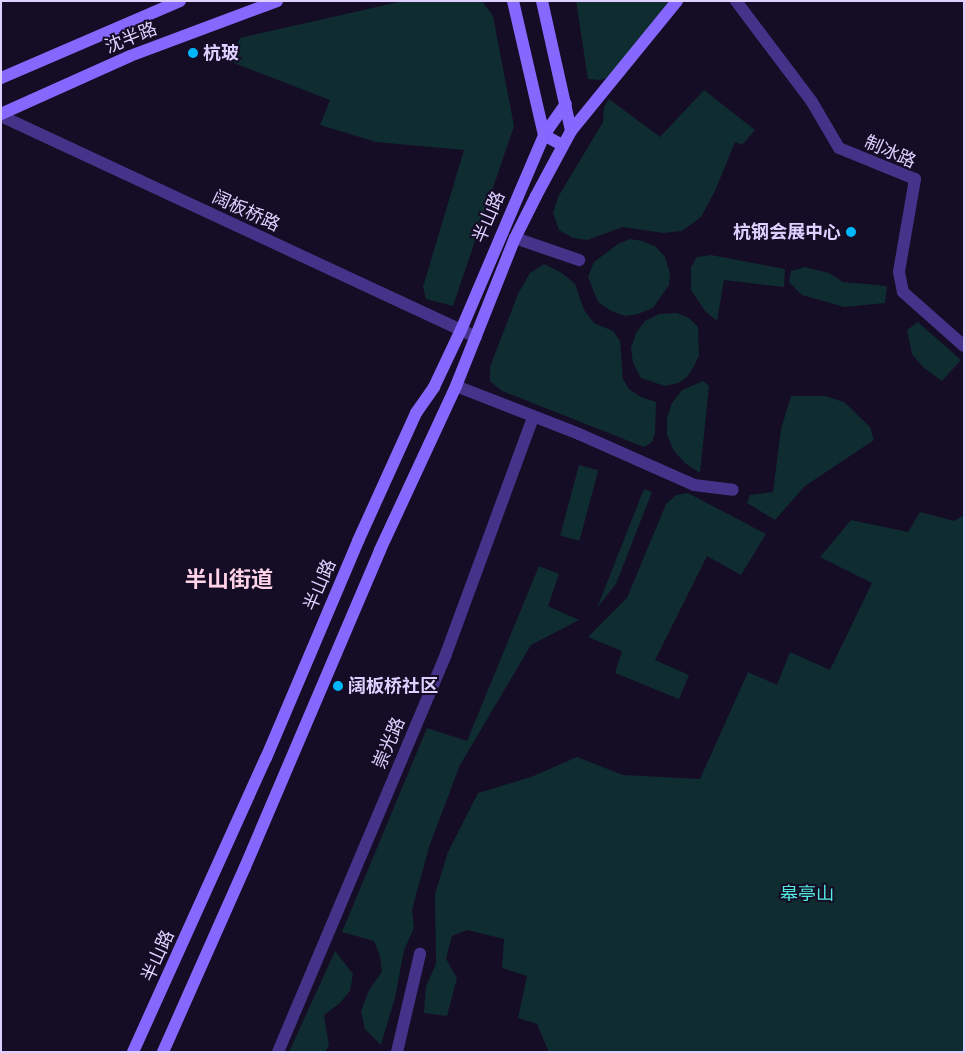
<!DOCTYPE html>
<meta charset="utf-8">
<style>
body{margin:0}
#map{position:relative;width:965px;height:1053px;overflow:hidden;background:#150c26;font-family:"IBM Plex Sans","Noto Sans SC",sans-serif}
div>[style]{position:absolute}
.green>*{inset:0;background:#0f2c30;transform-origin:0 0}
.minor>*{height:12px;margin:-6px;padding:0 6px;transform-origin:6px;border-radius:6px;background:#453389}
.secondary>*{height:12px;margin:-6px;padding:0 6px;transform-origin:6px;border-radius:6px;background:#8668ff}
.dots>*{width:14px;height:14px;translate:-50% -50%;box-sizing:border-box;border:2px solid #150c26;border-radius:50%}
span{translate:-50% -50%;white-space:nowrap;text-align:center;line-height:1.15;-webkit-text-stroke:4px #150c26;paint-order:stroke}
.street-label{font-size:18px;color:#ded1ff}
.poi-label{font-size:18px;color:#ded1ff;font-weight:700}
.left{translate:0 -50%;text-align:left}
.right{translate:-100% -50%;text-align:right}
.park-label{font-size:18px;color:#51ebdf}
.district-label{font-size:22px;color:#ffd3e7;font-weight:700}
.frame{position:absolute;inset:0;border:2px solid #ded1ff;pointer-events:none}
</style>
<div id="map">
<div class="green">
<i style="clip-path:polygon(403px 1px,482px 1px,493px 16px,514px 126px,453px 306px,426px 299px,423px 287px,464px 150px,376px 142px,320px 125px,330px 100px,234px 63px,232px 56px,240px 38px)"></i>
<i style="clip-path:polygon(576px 1px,669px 1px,609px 77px,600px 80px,588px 79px)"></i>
<i style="clip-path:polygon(704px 90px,755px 130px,742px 145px,735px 142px,715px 191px,701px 217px,682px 231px,663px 233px,623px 227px,587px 240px,573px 238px,559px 230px,553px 213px,558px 197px,603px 122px,604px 107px,609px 99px,660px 137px)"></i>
<i style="clip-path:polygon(630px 239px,643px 241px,656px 247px,665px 257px,670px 273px,669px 285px,653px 308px,638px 314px,625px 316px,611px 311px,598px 302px,588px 277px,594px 262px,618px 244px)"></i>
<i style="clip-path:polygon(711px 255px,785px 269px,784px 287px,724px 280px,717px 321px,705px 311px,691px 290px,691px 267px,697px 257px)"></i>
<i style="clip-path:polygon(544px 264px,562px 273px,575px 284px,584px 310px,594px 323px,613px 331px,620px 341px,623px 379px,629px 389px,641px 397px,656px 402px,655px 433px,652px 442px,644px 447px,502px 391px,490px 381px,490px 367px,518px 294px,530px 273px)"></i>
<i style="clip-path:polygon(805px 267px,829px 273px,843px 282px,887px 286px,885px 303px,844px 307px,802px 295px,789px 282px,791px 271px)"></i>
<i style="clip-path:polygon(677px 313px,689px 318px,698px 327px,699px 356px,694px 366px,687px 377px,678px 383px,665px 386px,641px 378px,633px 363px,631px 348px,636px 333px,645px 321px,659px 314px)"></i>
<i style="clip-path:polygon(918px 322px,961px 360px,942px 381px,923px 367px,912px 354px,907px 330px)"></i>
<i style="clip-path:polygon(703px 381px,709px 386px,700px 473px,685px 463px,674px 451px,667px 435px,667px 418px,672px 403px,682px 390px)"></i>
<i style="clip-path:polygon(791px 396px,825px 396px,844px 402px,870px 427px,874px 440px,805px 486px,775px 520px,747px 503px,750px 495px,773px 492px,781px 429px)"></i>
<i style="left:579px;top:465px;width:20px;height:73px;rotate:15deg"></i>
<i style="clip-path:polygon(644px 489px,652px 492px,616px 584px,597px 608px)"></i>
<i style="clip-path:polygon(688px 493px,766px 534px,741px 575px,707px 556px,655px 660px,689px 675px,679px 699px,615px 673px,622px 651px,588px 637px,627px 598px,666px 504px,676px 495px)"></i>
<i style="clip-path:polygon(920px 512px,954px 521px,964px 515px,964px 1052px,549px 1052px,537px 1024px,518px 1018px,527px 976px,502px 968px,504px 939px,467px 930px,452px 936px,446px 959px,457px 978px,447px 1016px,424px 1013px,426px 986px,436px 964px,435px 894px,448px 852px,478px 793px,531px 777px,577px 757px,623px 775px,700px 779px,748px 672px,777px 685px,790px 652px,830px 670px,872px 583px,820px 557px,851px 520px,908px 532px)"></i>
<i style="clip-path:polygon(539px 566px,559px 574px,548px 606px,579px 620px,531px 645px,460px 765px,429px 847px,412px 910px,414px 928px,404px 950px,395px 998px,381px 1045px,365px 1029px,361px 1011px,369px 990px,382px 972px,380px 956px,374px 941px,342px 932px,427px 728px,467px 741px)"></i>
<i style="clip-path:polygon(335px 951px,353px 974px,350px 991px,340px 1003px,324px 1015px,329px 1046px,325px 1052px,289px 1052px)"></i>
</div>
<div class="minor">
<i style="left:736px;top:1px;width:126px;rotate:53deg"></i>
<i style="left:812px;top:102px;width:53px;rotate:59.6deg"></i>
<i style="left:839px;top:148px;width:82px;rotate:22.2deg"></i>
<i style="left:915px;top:179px;width:94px;rotate:99.8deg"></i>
<i style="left:899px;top:272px;width:20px;rotate:79deg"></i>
<i style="left:903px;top:292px;width:81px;rotate:41.5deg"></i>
<i style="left:1px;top:116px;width:524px;rotate:24.95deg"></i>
<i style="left:515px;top:238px;width:68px;rotate:19deg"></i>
<i style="left:456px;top:386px;width:132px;rotate:21.3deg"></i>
<i style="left:579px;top:434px;width:126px;rotate:23.9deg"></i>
<i style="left:694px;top:485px;width:39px;rotate:7deg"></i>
<i style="left:278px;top:1052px;width:432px;rotate:-67.1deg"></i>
<i style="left:446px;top:654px;width:252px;rotate:-69.8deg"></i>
<i style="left:397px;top:1052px;width:101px;rotate:-76.8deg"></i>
</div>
<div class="secondary">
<i style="left:513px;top:1px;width:138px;rotate:77deg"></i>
<i style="left:544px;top:135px;width:21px;rotate:29deg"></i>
<i style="left:542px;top:1px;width:133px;rotate:77.4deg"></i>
<i style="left:1px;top:78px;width:195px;rotate:-23.3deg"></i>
<i style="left:1px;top:114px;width:141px;rotate:-24.2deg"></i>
<i style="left:130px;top:56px;width:157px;rotate:-20.5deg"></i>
<i style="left:133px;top:1052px;width:323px;rotate:-65.7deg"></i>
<i style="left:266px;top:758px;width:236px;rotate:-67deg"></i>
<i style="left:358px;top:541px;width:141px;rotate:-65.6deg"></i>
<i style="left:416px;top:413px;width:32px;rotate:-55deg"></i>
<i style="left:434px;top:387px;width:63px;rotate:-64.7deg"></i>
<i style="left:461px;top:330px;width:212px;rotate:-66.9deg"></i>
<i style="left:544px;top:135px;width:38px;rotate:-55deg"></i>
<i style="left:163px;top:1052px;width:202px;rotate:-66.1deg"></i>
<i style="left:245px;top:867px;width:345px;rotate:-66.9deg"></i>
<i style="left:380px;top:550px;width:181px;rotate:-65.1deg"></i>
<i style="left:456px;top:386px;width:159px;rotate:-68.3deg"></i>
<i style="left:515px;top:238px;width:47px;rotate:-63.4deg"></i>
<i style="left:536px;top:196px;width:74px;rotate:-61.7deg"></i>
<i style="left:571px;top:131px;width:168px;rotate:-50.8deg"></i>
</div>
<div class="dots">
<i style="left:193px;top:53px;background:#00b7fc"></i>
<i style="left:851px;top:232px;background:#00b7fc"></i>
<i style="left:338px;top:686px;background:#00b7fc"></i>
</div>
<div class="street-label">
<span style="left:131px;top:38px;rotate:-22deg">沈半路</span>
<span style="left:890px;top:152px;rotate:24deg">制冰路</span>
<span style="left:246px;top:211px;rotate:25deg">阔板桥路</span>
<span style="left:489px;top:217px;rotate:-67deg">半山路</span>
<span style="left:320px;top:585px;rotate:-67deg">半山路</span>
<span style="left:389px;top:743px;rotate:-67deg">崇光路</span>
<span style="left:158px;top:956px;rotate:-66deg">半山路</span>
</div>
<div class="poi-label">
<span class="left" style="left:203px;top:53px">杭玻</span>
<span class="right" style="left:841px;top:232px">杭钢会展中心</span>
<span class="left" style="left:348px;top:686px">阔板桥社区</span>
</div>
<div class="park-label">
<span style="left:807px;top:894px">皋亭山</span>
</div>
<div class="district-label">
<span style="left:229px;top:579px">半山街道</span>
</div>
<div class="frame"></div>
</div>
